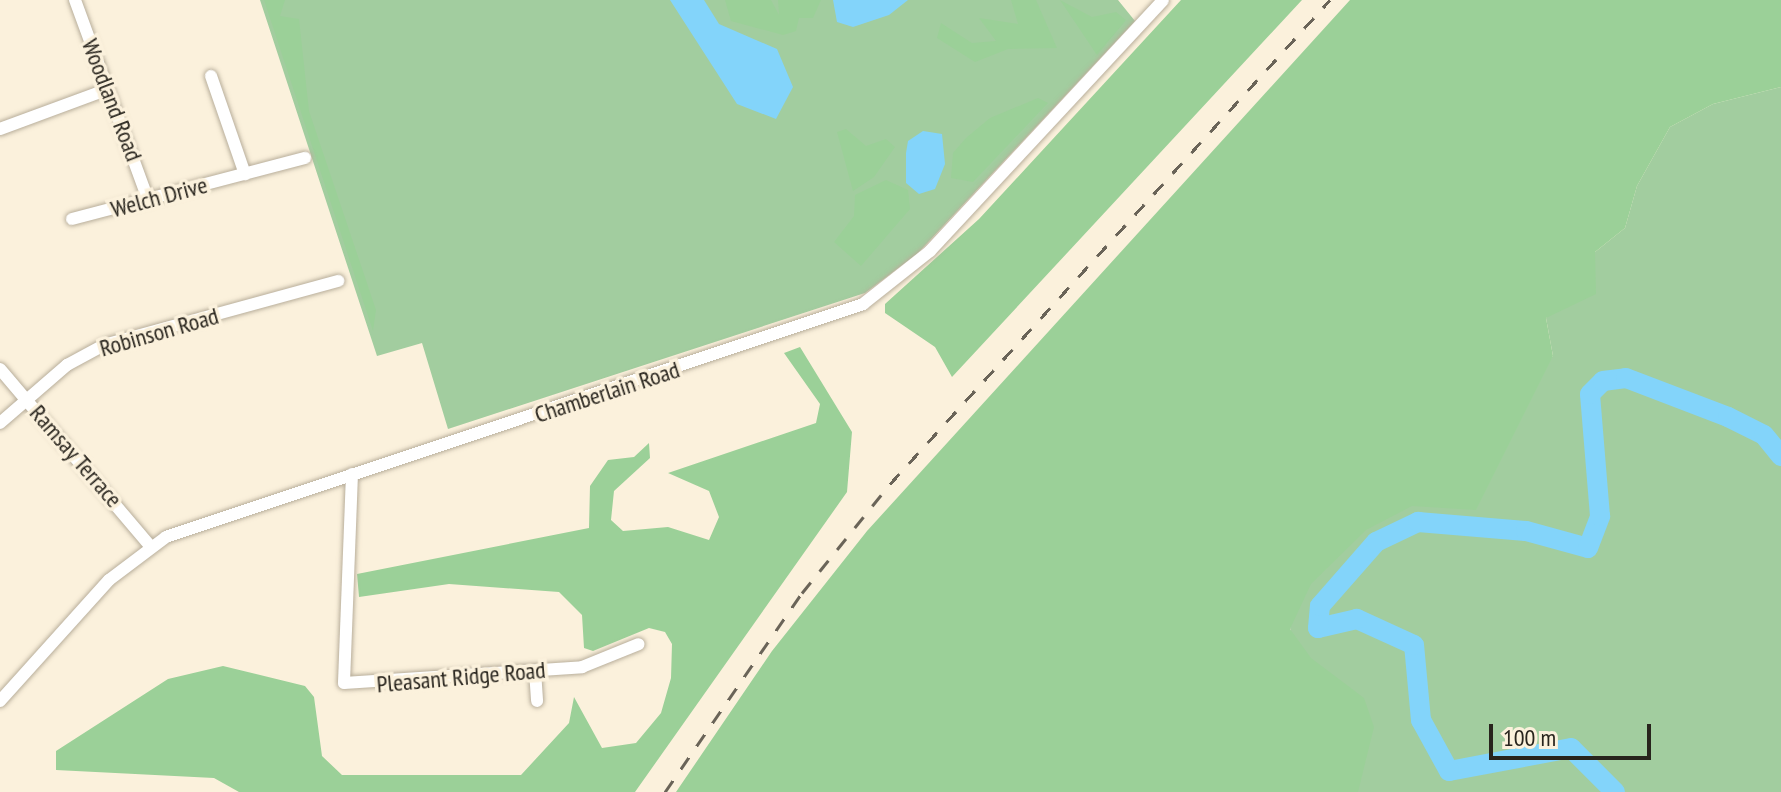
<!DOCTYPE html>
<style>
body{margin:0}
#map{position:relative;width:1781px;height:792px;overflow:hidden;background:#fbf1dc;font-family:"PT Sans Narrow",sans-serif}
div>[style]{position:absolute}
.green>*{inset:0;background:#a2cd9f}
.forest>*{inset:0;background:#9bd098}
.water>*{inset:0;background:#83d4fa}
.river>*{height:20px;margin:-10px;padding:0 10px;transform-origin:10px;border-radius:10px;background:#83d4fa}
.roads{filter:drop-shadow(0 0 2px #b8ae9b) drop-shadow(0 0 2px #b8ae9b)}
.minor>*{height:12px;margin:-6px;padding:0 6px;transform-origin:6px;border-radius:6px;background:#fff}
.rail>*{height:3px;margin-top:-1.5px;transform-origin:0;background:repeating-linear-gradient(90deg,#6a6458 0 14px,transparent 0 28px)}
span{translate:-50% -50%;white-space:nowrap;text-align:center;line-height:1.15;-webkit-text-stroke:7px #fbf1dc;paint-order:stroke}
.street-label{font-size:24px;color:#28241d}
.scale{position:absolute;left:1489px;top:724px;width:162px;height:36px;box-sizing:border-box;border:4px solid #28241d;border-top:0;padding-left:10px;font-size:24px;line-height:28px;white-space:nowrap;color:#28241d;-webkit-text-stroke:6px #fbf1dc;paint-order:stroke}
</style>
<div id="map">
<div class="green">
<i style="clip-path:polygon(260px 0,1118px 0,1135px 21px,917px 254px,865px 293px,448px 429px,422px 343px,377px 356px)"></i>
<i style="clip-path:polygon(1781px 87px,1781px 792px,1328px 792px,1290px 628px,1318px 513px,1429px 504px,1553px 356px,1546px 318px,1595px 252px,1625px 228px,1637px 186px,1670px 127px,1713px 104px)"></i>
</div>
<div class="forest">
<i style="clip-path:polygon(264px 0,285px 0,280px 16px,299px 19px,309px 111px,376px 310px,373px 331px)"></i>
<i style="clip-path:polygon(725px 0,771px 0,779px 15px,778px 0,821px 0,813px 18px,799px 18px,796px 31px,783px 35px,731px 21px)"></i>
<i style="clip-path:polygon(1011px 0,1036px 0,1057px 48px,1008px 49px,975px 62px,937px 38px,941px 23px,972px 43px,996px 41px,979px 18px,1018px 24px)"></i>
<i style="clip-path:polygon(1060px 0,1092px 17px,1116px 12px,1126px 20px,1097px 55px)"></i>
<i style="clip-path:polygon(1181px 0,1302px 0,952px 377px,935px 347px,885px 313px,885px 304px,979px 219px)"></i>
<i style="clip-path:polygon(1350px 0,1781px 0,1781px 87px,1713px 104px,1670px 127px,1637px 186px,1625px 228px,1595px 252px,1596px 294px,1546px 318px,1553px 356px,1476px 510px,1412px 506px,1366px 530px,1311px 584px,1290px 629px,1311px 658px,1364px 698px,1374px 727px,1358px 792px,676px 792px,772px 651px,867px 531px)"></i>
<i style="clip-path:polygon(1038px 98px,1048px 103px,973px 182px,951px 178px,953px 153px,966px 138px,990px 118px)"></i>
<i style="clip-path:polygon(846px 129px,866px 146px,886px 139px,895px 147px,874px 177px,853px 191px,837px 132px)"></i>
<i style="clip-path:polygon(886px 180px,908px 190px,910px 209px,861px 266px,834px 242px,854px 216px,855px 195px)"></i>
<i style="clip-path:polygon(800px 347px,852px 432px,847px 492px,635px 792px,239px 792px,214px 778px,56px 770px,56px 751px,168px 679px,223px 666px,305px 686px,314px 697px,322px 756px,342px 775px,521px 775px,569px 723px,574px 697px,602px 748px,636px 743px,661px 713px,671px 678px,672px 644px,665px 632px,649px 628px,593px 651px,584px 648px,582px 615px,559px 592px,449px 584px,359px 597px,357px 574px,589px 528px,590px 486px,608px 460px,634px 457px,649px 443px,650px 458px,614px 491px,611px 520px,623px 531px,668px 527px,709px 540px,719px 517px,709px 491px,668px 473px,816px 423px,820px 404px,784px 353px)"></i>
</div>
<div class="water">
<i style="clip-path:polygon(670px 0,704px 0,719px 24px,777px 49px,793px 87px,776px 119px,737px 104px)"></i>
<i style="clip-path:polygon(833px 0,908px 0,889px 15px,853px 27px,837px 22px)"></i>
<i style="clip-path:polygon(923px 131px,942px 134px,945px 164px,935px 189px,919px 194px,906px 183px,906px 153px,908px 141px)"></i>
</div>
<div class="river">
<i style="left:1615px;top:792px;width:62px;rotate:-135deg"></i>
<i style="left:1571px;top:748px;width:124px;rotate:169.3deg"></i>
<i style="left:1449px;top:771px;width:58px;rotate:-118.8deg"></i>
<i style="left:1421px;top:720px;width:75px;rotate:-95.3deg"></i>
<i style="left:1414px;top:645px;width:63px;rotate:-155.5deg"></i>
<i style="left:1357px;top:619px;width:40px;rotate:167deg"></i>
<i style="left:1318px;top:628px;width:22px;rotate:-85deg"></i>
<i style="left:1320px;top:606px;width:85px;rotate:-48.8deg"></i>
<i style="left:1376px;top:542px;width:47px;rotate:-25.5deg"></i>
<i style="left:1418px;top:522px;width:108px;rotate:4.8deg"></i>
<i style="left:1526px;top:531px;width:64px;rotate:15.3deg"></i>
<i style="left:1588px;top:548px;width:34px;rotate:-69deg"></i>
<i style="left:1600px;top:516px;width:122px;rotate:-94.7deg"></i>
<i style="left:1590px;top:394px;width:18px;rotate:-45deg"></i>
<i style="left:1603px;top:381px;width:23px;rotate:-7deg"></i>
<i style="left:1626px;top:378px;width:109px;rotate:20.9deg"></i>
<i style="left:1728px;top:417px;width:40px;rotate:26.6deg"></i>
<i style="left:1764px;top:435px;width:27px;rotate:51deg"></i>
</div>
<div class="roads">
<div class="minor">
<i style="left:75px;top:0;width:213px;rotate:69.9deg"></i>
<i style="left:211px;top:76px;width:104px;rotate:70.9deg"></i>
<i style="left:0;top:129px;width:113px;rotate:-20.2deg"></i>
<i style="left:72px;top:219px;width:241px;rotate:-14.7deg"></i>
<i style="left:0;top:369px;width:231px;rotate:49.7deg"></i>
<i style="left:0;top:423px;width:89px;rotate:-40.9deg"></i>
<i style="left:67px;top:365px;width:42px;rotate:-28.4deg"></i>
<i style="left:104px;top:345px;width:243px;rotate:-15.3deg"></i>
<i style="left:352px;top:474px;width:209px;rotate:92.2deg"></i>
<i style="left:344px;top:683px;width:239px;rotate:-3.8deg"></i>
<i style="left:582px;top:667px;width:61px;rotate:-22deg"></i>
<i style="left:535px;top:671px;width:30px;rotate:86deg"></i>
<i style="left:0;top:701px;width:163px;rotate:-48deg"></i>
<i style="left:109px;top:580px;width:71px;rotate:-37deg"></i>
<i style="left:166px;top:537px;width:735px;rotate:-18.48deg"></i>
<i style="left:863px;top:304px;width:85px;rotate:-38.3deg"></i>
<i style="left:930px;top:251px;width:342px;rotate:-47.1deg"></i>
</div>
</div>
<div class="rail">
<i style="left:665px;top:792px;width:242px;rotate:-55.5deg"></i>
<i style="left:802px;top:593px;width:140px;rotate:-51.1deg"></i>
<i style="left:890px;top:484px;width:654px;rotate:-47.73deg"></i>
</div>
<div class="street-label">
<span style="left:112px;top:100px;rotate:69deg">Woodland Road</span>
<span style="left:159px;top:197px;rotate:-15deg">Welch Drive</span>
<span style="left:159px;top:332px;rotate:-16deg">Robinson Road</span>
<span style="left:607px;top:392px;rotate:-18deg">Chamberlain Road</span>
<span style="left:76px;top:456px;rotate:49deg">Ramsay Terrace</span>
<span style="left:461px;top:677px;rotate:-5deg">Pleasant Ridge Road</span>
</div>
<div class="scale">100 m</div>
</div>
